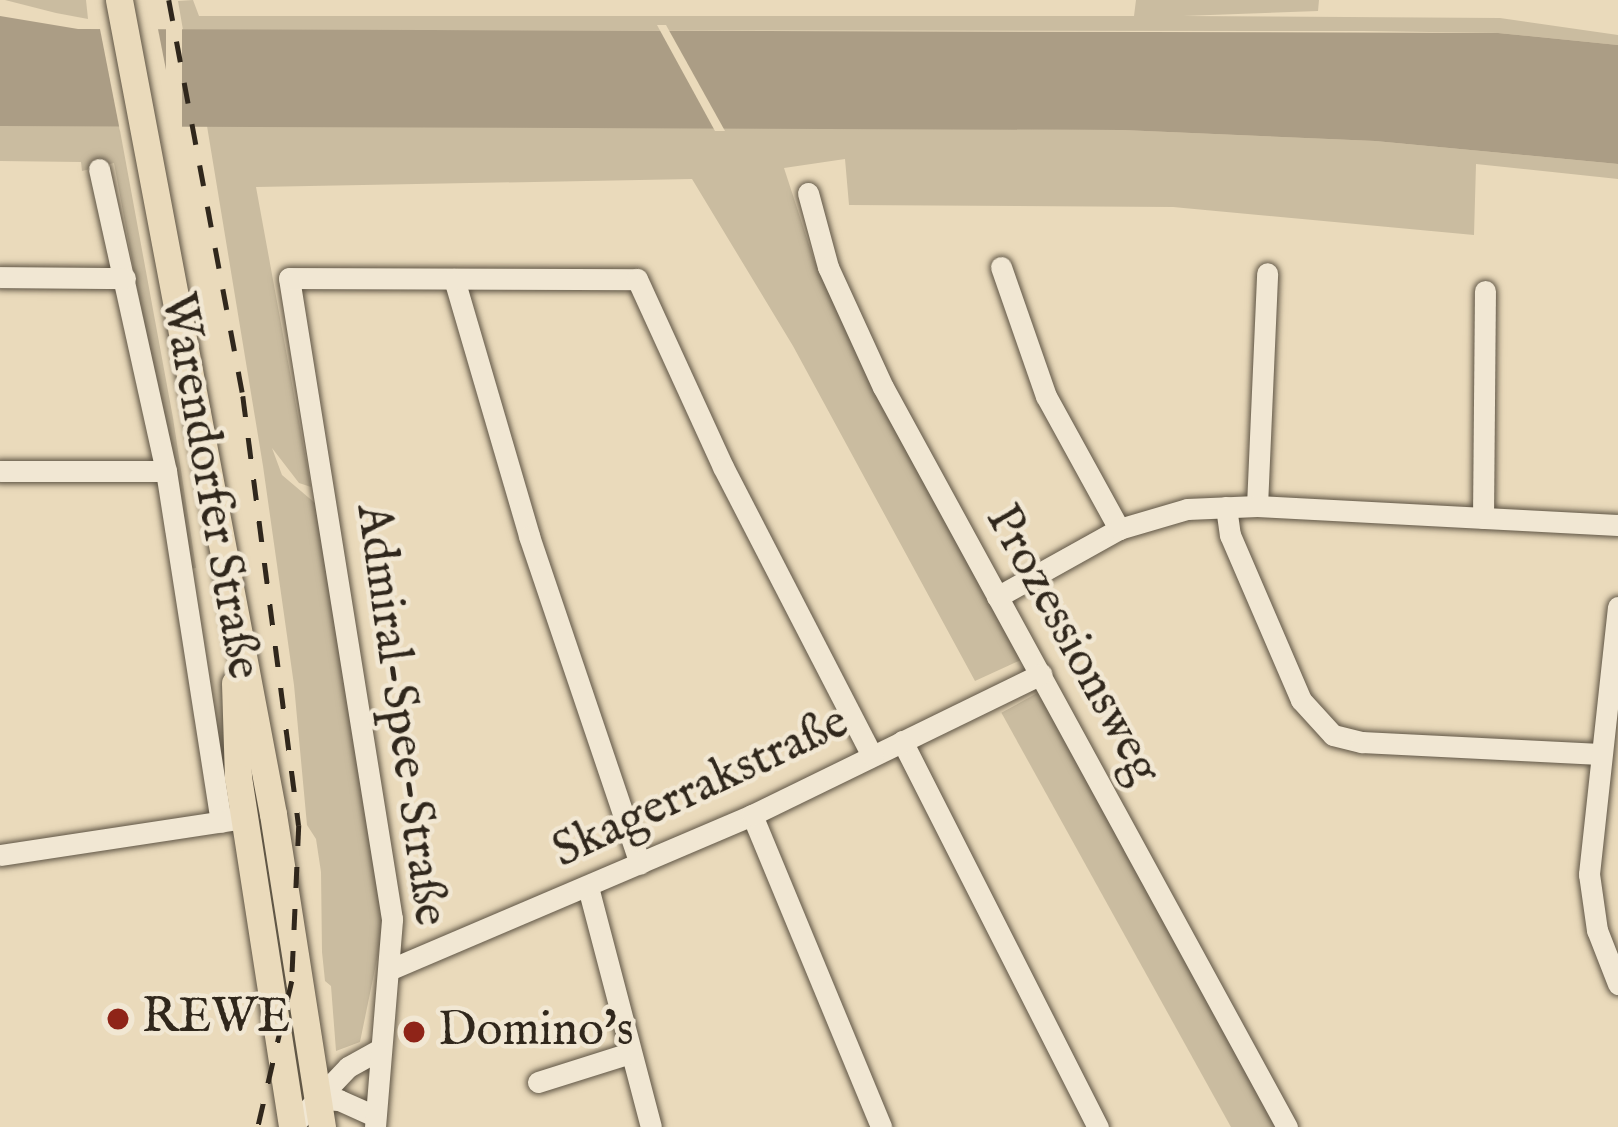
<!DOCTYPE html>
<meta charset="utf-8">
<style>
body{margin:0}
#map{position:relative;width:1618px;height:1127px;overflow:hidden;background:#eadabb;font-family:"IM FELL English",serif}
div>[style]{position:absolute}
.green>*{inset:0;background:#cabca0;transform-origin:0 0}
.water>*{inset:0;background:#ab9d85}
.pier>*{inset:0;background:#eadabb;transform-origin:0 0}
.roads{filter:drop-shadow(0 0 3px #5e5444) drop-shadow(0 0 3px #5e5444)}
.minor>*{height:21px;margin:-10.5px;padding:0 10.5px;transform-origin:10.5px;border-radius:10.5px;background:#f1e7d3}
.major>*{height:27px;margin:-13.5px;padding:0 13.5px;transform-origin:13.5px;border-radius:13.5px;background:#eadabb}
.rail>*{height:4.5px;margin-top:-2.25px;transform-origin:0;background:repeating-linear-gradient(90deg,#30271c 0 21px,transparent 0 42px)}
.dots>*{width:33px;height:33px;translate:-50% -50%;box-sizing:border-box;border:6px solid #f1e7d3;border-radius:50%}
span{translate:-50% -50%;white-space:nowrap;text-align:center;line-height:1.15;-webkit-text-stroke:9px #f1e7d3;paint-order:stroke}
.street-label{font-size:48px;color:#30271c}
.poi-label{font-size:48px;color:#30271c}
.left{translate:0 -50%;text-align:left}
</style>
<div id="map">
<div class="green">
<i style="clip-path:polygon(5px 0,86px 0,88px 19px,56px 13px)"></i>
<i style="clip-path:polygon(193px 0,199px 16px,1134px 16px,1136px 0,1319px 0,1318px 11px,1183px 16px,1500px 18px,1618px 35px,1618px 45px,1498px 33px,1363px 31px,183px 30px,178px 1px)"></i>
<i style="clip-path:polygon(119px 125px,173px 418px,196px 568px,189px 569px,114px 163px,82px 171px,81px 162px,0 161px,0 126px)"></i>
<i style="clip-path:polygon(645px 125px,1122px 130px,1375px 141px,1618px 164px,1618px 179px,1476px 164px,1474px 235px,1173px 207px,849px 205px,845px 159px,784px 168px,814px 260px,1021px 660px,975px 681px,793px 346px,692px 179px,256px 187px,311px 487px,299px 483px,272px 448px,282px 475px,315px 503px,384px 925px,360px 1042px,336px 1051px,331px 986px,325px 981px,322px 952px,321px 872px,316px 839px,307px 825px,294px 685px,263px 466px,207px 126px)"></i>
<i style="left:1039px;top:692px;width:496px;height:43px;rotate:61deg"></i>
</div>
<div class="water">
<i style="clip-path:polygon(0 16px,78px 29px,1498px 33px,1618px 45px,1618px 164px,1375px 141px,1122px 130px,0 126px)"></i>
</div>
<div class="pier">
<i style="clip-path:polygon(99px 24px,157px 24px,178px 131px,120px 131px)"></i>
<i style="left:166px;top:24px;width:16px;height:110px"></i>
<i style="clip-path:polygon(657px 25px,666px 25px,725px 131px,715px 131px)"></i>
</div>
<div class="roads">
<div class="minor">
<i style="left:99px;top:169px;width:309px;rotate:77.5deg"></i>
<i style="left:166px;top:471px;width:355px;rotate:81.1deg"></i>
<i style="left:808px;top:193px;width:77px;rotate:74.9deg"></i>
<i style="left:828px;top:267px;width:132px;rotate:65.4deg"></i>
<i style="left:883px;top:387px;width:843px;rotate:61.37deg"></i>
<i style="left:1001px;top:267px;width:137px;rotate:70.8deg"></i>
<i style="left:1046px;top:396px;width:152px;rotate:61.2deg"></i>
<i style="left:0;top:277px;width:125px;rotate:0.5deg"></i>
<i style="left:454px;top:279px;width:268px;rotate:73.7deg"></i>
<i style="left:529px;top:536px;width:346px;rotate:71.3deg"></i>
<i style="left:0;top:471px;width:166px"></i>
<i style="left:1257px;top:506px;width:233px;rotate:-87.5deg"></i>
<i style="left:1226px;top:507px;width:28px;rotate:82deg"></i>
<i style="left:1230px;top:535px;width:180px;rotate:66.7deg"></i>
<i style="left:1301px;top:700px;width:47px;rotate:47.6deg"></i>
<i style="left:1333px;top:735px;width:30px;rotate:14deg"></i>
<i style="left:1362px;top:742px;width:238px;rotate:2.9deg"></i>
<i style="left:1483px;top:518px;width:227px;rotate:-89.5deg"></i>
<i style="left:997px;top:597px;width:140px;rotate:-29.1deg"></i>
<i style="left:1119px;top:529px;width:71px;rotate:-16.4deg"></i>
<i style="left:1187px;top:509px;width:70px;rotate:-2.5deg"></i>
<i style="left:1257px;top:506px;width:361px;rotate:3deg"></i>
<i style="left:1618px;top:607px;width:269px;rotate:96.2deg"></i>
<i style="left:1589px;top:874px;width:57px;rotate:81.9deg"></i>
<i style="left:1597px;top:930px;width:58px;rotate:68.7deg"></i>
<i style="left:902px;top:741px;width:433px;rotate:63.1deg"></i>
<i style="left:752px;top:815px;width:338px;rotate:67.5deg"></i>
<i style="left:0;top:855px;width:234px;rotate:-8.6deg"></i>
<i style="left:588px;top:887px;width:248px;rotate:75.3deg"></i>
<i style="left:391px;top:969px;width:392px;rotate:-23.1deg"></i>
<i style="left:752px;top:815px;width:322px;rotate:-26deg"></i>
<i style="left:538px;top:1082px;width:96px;rotate:-17.5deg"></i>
<i style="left:318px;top:1099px;width:21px;rotate:3deg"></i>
<i style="left:339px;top:1100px;width:37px;rotate:24deg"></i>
<i style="left:292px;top:1126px;width:81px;rotate:-46.5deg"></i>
<i style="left:348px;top:1067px;width:33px;rotate:-29deg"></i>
<i style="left:375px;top:1127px;width:209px;rotate:-85.3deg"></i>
<i style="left:392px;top:919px;width:649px;rotate:-99.13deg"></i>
<i style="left:289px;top:278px;width:348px;rotate:0.2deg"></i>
<i style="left:637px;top:279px;width:207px;rotate:65.4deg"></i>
<i style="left:723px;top:467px;width:325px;rotate:62.7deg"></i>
</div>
<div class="major">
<i style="left:119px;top:0;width:828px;rotate:79.29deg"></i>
<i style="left:273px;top:814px;width:317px;rotate:81.1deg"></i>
<i style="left:235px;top:683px;width:94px;rotate:88.2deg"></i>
<i style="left:238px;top:777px;width:354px;rotate:81.2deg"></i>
</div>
</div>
<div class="rail">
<i style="left:169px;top:0;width:403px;rotate:79.4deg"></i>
<i style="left:243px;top:396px;width:433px;rotate:82.6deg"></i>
<i style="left:299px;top:825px;width:156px;rotate:92.6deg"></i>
<i style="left:292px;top:981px;width:150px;rotate:103.1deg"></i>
</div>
<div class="dots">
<i style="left:118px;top:1019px;background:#8f2418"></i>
<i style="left:414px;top:1032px;background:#8f2418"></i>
</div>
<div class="street-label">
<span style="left:209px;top:486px;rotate:80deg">Warendorfer Straße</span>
<span style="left:1072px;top:645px;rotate:61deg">Prozessionsweg</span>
<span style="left:400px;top:715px;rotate:82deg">Admiral-Spee-Straße</span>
<span style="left:701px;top:788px;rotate:-25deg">Skagerrakstraße</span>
</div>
<div class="poi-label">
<span class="left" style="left:142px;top:1019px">REWE</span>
<span class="left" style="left:438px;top:1032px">Domino's</span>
</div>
</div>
